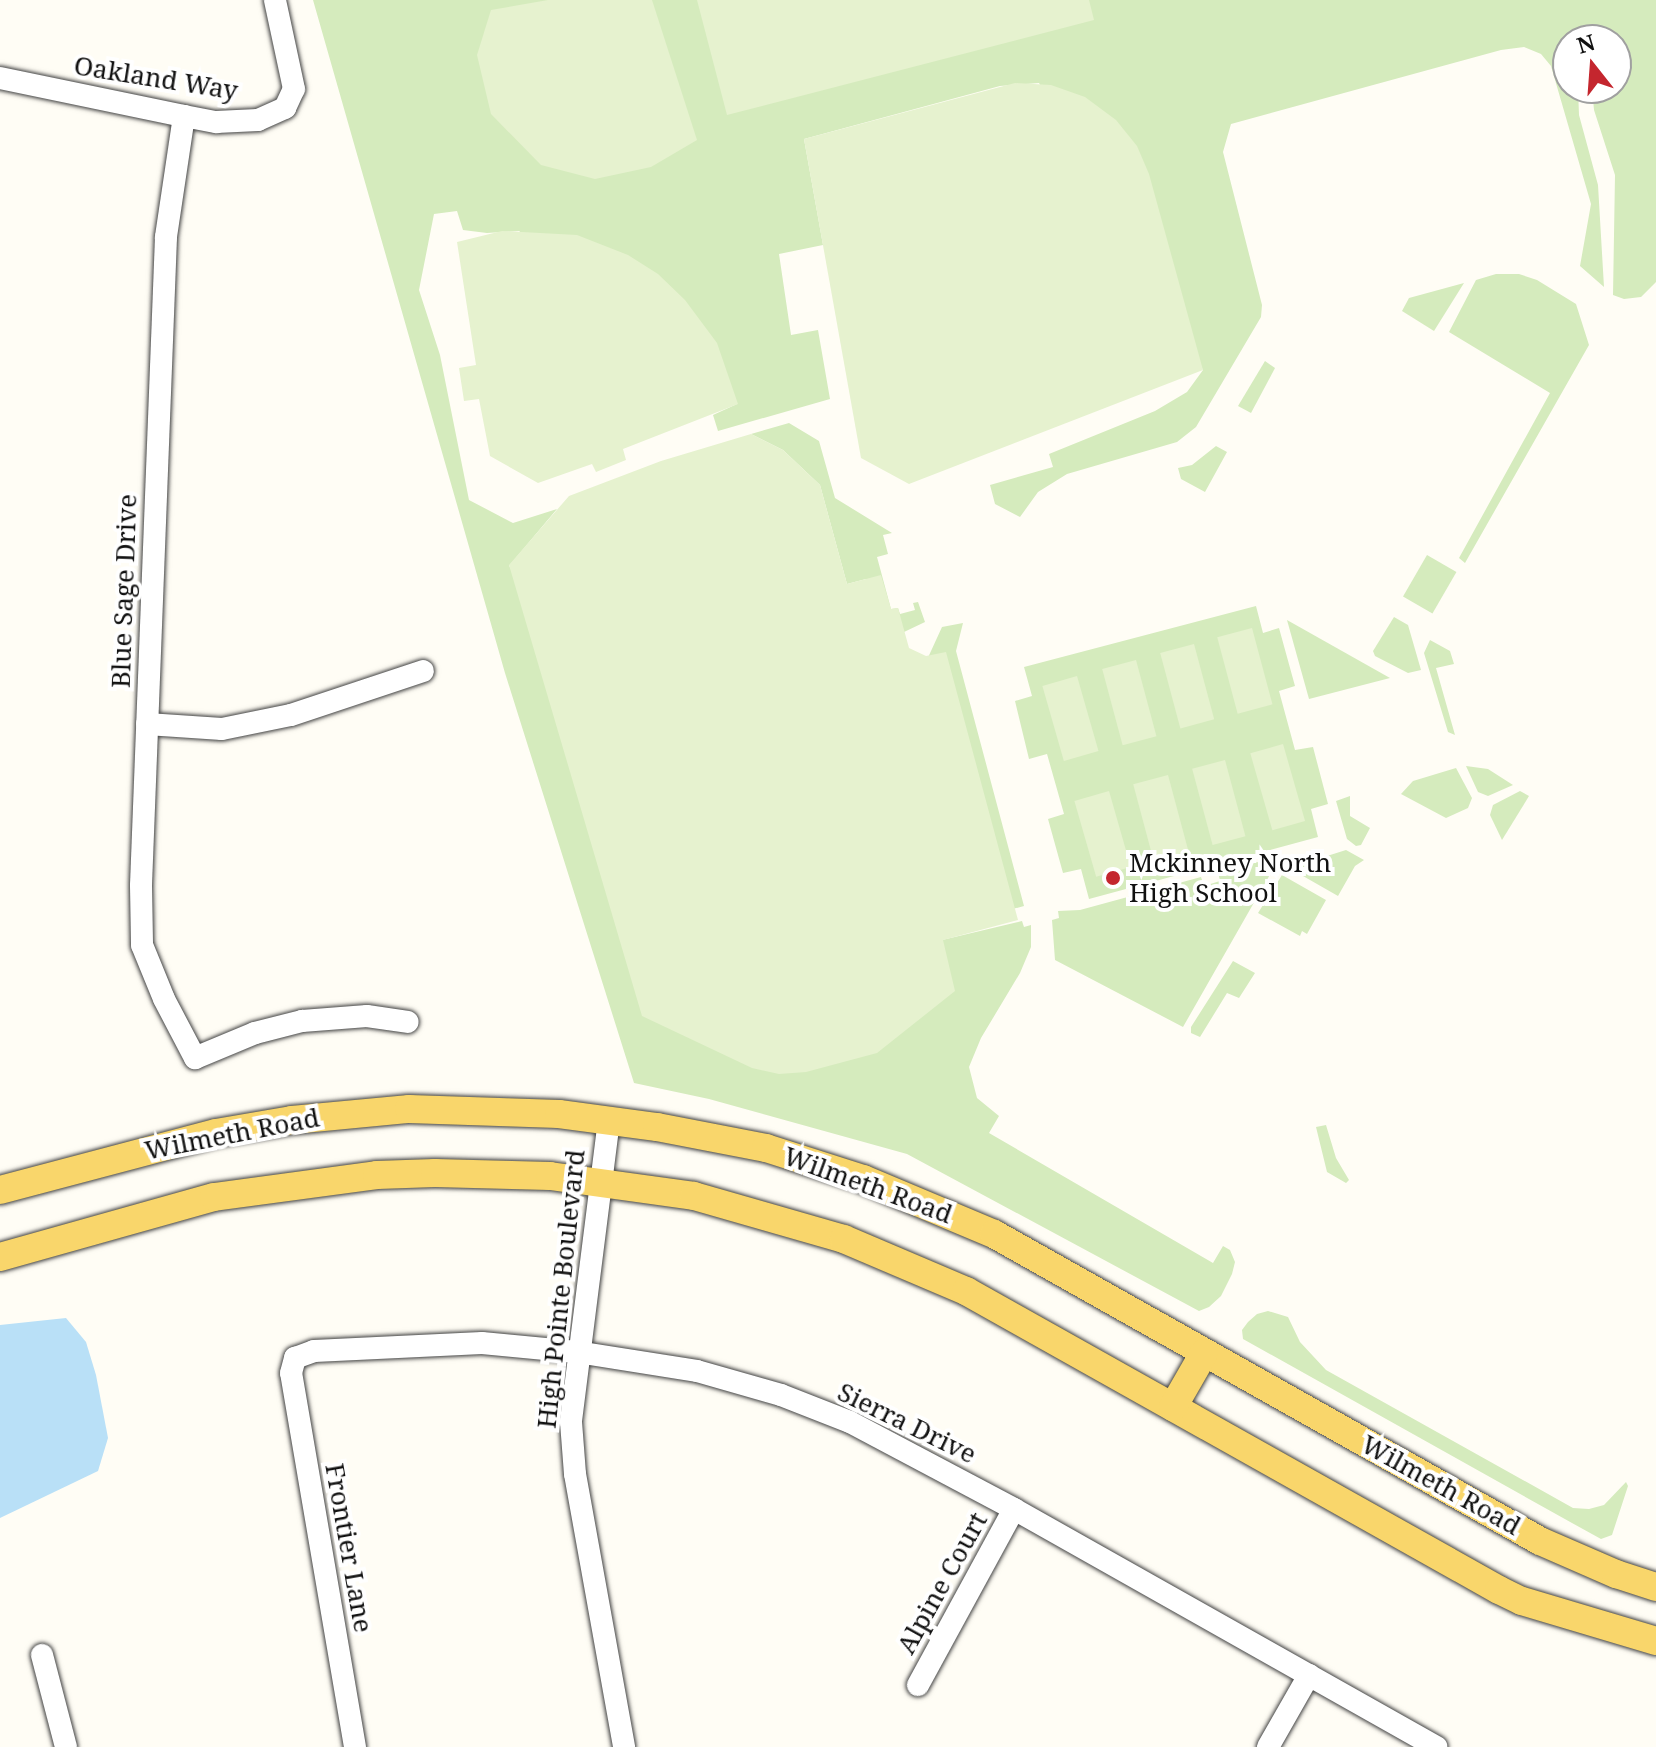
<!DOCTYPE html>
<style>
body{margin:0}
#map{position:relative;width:1656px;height:1747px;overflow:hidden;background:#fffdf5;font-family:"Noto Serif",serif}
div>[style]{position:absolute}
.green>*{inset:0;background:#d5ebbd;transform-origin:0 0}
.pitch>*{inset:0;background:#e6f2cf;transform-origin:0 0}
.water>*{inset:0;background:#b9e0f7}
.roads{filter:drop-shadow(0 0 2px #444) drop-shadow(0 0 2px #444)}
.minor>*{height:22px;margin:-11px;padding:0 11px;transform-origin:11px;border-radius:11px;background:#fff}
.major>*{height:28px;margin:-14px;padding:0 14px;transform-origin:14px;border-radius:14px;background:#f9d66b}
.dots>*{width:22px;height:22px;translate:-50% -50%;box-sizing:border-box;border:4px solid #fff;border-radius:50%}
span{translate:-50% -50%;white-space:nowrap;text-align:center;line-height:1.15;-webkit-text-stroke:8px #fff;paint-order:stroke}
.street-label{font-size:26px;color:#111}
.poi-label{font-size:26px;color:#111}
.left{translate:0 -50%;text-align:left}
.north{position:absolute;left:1552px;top:24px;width:80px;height:80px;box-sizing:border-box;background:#fff;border:2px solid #a0a0a0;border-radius:50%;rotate:343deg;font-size:22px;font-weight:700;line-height:32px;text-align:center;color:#111}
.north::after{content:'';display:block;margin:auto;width:28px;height:36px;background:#c4262e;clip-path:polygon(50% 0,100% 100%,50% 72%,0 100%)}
</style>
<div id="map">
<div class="green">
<i style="clip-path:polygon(313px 0,1656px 0,1656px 282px,1641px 297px,1624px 299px,1613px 295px,1615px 175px,1594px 110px,1592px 88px,1616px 88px,1616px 40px,1577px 40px,1574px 35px,1564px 42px,1568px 50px,1568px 88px,1578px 88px,1579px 115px,1598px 185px,1604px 287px,1580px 266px,1591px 204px,1551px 66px,1541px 54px,1524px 47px,1501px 50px,1231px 124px,1223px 152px,1262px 305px,1261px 317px,1196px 427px,1177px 442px,1067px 474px,1038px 492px,1020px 517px,995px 504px,990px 485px,1053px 467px,1049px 454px,1155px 411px,1187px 392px,1203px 370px,1039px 83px,1000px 86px,804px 139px,823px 245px,779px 254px,791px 335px,818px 330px,830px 399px,718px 431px,713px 415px,737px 404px,519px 231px,487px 233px,463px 230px,457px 211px,434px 214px,419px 290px,440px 355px,469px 500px,513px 523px,557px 509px,509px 566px,942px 940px,1022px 921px,1024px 927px,1031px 925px,1031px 947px,1020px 973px,981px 1038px,969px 1067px,977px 1098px,999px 1116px,989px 1133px,1213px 1263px,1223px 1246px,1230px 1250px,1235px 1262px,1232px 1274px,1221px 1296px,1209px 1307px,1199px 1311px,907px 1154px,709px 1099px,634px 1083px,505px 673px)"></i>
<i style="clip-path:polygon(1496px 274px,1519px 274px,1537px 280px,1576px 304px,1589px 345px,1465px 563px,1459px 558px,1550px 393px,1449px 332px,1476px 280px)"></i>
<i style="clip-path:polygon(1464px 283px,1434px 331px,1402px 311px,1409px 298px)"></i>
<i style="clip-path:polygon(1265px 361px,1275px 368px,1251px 413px,1238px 406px)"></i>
<i style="clip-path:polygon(789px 423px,819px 441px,835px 498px,892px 533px,883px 535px,888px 554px,877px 557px,891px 609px,898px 608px,900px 614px,915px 610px,913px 603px,918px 602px,925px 622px,904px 632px,866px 579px,847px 584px,820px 485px,783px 450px,751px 434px)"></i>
<i style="clip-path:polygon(1216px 446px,1227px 452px,1205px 492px,1181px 479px,1178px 468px,1192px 465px)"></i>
<i style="left:1427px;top:555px;width:34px;height:48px;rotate:30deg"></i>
<i style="clip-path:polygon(1256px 606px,1263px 633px,1279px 628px,1295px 686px,1279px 691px,1295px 750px,1313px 747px,1328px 804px,1311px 809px,1318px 837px,1089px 899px,1081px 869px,1063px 873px,1048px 819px,1064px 814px,1047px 754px,1029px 759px,1015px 701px,1032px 696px,1024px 667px)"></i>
<i style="clip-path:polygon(1394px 617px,1408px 625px,1421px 670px,1408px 673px,1375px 656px,1373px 651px)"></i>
<i style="clip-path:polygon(1287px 620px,1390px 678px,1309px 699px)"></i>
<i style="clip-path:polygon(963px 623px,956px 651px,1024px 906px,938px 929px,915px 686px,942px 627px)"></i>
<i style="clip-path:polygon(1430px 640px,1450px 651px,1454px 664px,1436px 668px,1455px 735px,1448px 732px,1424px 653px)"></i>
<i style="clip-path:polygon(1466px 766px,1488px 769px,1513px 785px,1488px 796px,1478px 792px)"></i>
<i style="clip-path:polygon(1456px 768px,1472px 798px,1468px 808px,1446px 818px,1401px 794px,1413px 781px)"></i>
<i style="clip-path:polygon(1520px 791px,1529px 796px,1502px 840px,1490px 815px,1493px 805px)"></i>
<i style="clip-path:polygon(1350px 796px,1350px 816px,1370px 828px,1361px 845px,1356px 846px,1347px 839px,1336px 801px)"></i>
<i style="clip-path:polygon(1346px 850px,1364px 860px,1355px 866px,1338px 896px,1289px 868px)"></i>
<i style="clip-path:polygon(1258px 862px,1272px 871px,1183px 1027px,1055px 960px,1052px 920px,1059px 918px,1058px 911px,1080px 910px,1201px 877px,1204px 886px,1220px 881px,1218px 872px)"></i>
<i style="clip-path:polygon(1282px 875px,1326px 900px,1307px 934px,1302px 931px,1300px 936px,1258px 913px)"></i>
<i style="clip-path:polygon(1233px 961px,1255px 973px,1239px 998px,1227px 993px,1200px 1037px,1191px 1033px,1191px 1027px)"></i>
<i style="clip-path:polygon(1326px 1125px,1336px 1158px,1349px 1180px,1346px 1183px,1327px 1172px,1316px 1127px)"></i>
<i style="clip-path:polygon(1268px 1311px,1288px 1317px,1300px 1342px,1326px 1370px,1573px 1508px,1589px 1509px,1604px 1505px,1626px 1482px,1628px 1486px,1612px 1535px,1601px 1539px,1572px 1523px,1243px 1339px,1242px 1330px,1248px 1322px,1257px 1314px)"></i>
</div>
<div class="pitch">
<i style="clip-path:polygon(548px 0,652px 0,697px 140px,651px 167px,595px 179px,541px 165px,491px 114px,477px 55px,491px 10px)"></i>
<i style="clip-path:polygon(697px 0,1089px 0,1094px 20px,727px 115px)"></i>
<i style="clip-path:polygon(1015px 83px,1051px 85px,1085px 97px,1116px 120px,1137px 146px,1149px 174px,1203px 370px,909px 484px,861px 458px,804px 139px)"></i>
<i style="clip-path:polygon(502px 231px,577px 235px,628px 255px,658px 274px,685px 300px,717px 343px,738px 404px,623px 449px,626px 460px,596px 472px,592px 464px,538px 483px,490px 456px,479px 399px,464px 401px,459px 368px,476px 365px,457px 242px)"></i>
<i style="clip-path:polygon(751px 434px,783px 450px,820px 485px,847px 584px,881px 575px,891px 609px,898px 608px,909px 648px,926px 656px,946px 652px,1018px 920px,943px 940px,955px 991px,877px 1053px,806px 1072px,779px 1074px,752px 1068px,642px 1016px,509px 565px,569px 496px,661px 461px)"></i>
<i style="left:1252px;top:628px;width:79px;height:36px;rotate:75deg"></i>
<i style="left:1194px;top:644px;width:78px;height:35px;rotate:75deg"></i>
<i style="left:1136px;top:660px;width:79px;height:35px;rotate:75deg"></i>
<i style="left:1077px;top:676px;width:78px;height:36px;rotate:74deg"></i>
<i style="left:1283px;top:744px;width:80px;height:34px;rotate:74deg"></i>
<i style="left:1225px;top:760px;width:79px;height:34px;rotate:75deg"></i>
<i style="left:1168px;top:775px;width:79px;height:36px;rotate:75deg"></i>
<i style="left:1109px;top:791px;width:79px;height:36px;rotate:74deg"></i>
</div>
<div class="water">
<i style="clip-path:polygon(66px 1318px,86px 1342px,96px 1375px,108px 1438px,98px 1471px,0 1518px,0 1325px)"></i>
</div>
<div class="roads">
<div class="minor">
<i style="left:0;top:78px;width:188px;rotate:11.7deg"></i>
<i style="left:184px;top:116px;width:33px;rotate:11deg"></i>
<i style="left:216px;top:122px;width:42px;rotate:-2.7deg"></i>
<i style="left:258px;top:120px;width:30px;rotate:-24deg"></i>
<i style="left:285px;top:108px;width:21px;rotate:-65deg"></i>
<i style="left:294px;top:89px;width:91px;rotate:-102.1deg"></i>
<i style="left:184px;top:116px;width:122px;rotate:98.5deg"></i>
<i style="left:166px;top:237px;width:649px;rotate:92.21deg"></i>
<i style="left:141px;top:886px;width:59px;rotate:89deg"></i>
<i style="left:142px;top:945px;width:58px;rotate:67.8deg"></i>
<i style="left:164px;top:999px;width:67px;rotate:62.3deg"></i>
<i style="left:195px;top:1058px;width:65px;rotate:-22.6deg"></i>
<i style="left:255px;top:1033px;width:49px;rotate:-14.3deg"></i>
<i style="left:302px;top:1021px;width:65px;rotate:-4.4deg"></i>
<i style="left:367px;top:1016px;width:41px;rotate:8.3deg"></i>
<i style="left:147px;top:724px;width:75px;rotate:3.8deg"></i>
<i style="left:222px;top:729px;width:70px;rotate:-11.5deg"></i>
<i style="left:291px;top:715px;width:139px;rotate:-18.4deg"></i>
<i style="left:609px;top:1120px;width:304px;rotate:97.2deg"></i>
<i style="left:571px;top:1422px;width:52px;rotate:85.6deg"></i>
<i style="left:575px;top:1474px;width:277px;rotate:79.8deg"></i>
<i style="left:42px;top:1655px;width:95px;rotate:75.4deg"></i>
<i style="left:918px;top:1685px;width:200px;rotate:-61.4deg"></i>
<i style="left:355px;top:1747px;width:379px;rotate:-99.7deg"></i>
<i style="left:291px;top:1373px;width:16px;rotate:-75deg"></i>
<i style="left:295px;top:1358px;width:20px;rotate:-20deg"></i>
<i style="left:314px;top:1351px;width:168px;rotate:-2.7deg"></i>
<i style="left:482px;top:1343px;width:95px;rotate:5.4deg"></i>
<i style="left:577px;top:1352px;width:121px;rotate:9deg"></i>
<i style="left:697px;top:1371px;width:87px;rotate:15.9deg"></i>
<i style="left:781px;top:1395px;width:74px;rotate:21.4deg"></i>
<i style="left:850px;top:1422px;width:186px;rotate:27.9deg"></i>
<i style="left:1014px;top:1509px;width:485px;rotate:29.4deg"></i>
<i style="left:1268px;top:1747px;width:83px;rotate:-60.3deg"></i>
</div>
<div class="major">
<i style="left:0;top:1190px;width:223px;rotate:-14.8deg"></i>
<i style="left:216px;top:1133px;width:77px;rotate:-9.7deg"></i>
<i style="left:292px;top:1120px;width:118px;rotate:-5.4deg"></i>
<i style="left:409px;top:1109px;width:150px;rotate:1.9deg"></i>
<i style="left:559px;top:1114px;width:99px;rotate:7.6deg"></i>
<i style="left:657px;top:1127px;width:111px;rotate:10.9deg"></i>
<i style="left:766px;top:1148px;width:102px;rotate:17.7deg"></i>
<i style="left:863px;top:1179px;width:142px;rotate:22.8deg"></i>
<i style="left:994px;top:1234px;width:626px;rotate:29.35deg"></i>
<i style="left:1540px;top:1541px;width:83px;rotate:23.5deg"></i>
<i style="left:1616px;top:1574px;width:42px;rotate:18deg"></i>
<i style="left:0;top:1257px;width:222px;rotate:-15.7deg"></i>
<i style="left:214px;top:1197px;width:164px;rotate:-7.7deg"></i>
<i style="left:377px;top:1175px;width:58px;rotate:-2deg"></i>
<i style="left:435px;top:1173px;width:115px;rotate:1.5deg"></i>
<i style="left:550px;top:1176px;width:145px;rotate:7.9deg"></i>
<i style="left:694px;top:1196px;width:156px;rotate:16deg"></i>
<i style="left:844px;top:1239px;width:133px;rotate:23.1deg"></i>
<i style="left:966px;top:1291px;width:611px;rotate:29.29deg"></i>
<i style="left:1499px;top:1590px;width:25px;rotate:26deg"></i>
<i style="left:1522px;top:1601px;width:140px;rotate:16.6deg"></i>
<i style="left:1173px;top:1407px;width:62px;rotate:-60.1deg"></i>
</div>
</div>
<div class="dots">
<i style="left:1113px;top:878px;background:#c4262e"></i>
</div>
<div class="street-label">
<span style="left:156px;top:78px;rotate:9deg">Oakland Way</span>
<span style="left:124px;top:591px;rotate:-88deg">Blue Sage Drive</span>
<span style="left:232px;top:1134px;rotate:-11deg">Wilmeth Road</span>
<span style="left:868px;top:1185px;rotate:20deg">Wilmeth Road</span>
<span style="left:561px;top:1289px;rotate:-84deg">High Pointe Boulevard</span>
<span style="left:907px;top:1423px;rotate:26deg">Sierra Drive</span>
<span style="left:1441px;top:1485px;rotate:29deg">Wilmeth Road</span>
<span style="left:349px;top:1548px;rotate:80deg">Frontier Lane</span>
<span style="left:942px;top:1583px;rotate:-61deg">Alpine Court</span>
</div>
<div class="poi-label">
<span class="left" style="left:1129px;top:878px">Mckinney North<br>High School</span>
</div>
<div class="north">N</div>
</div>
